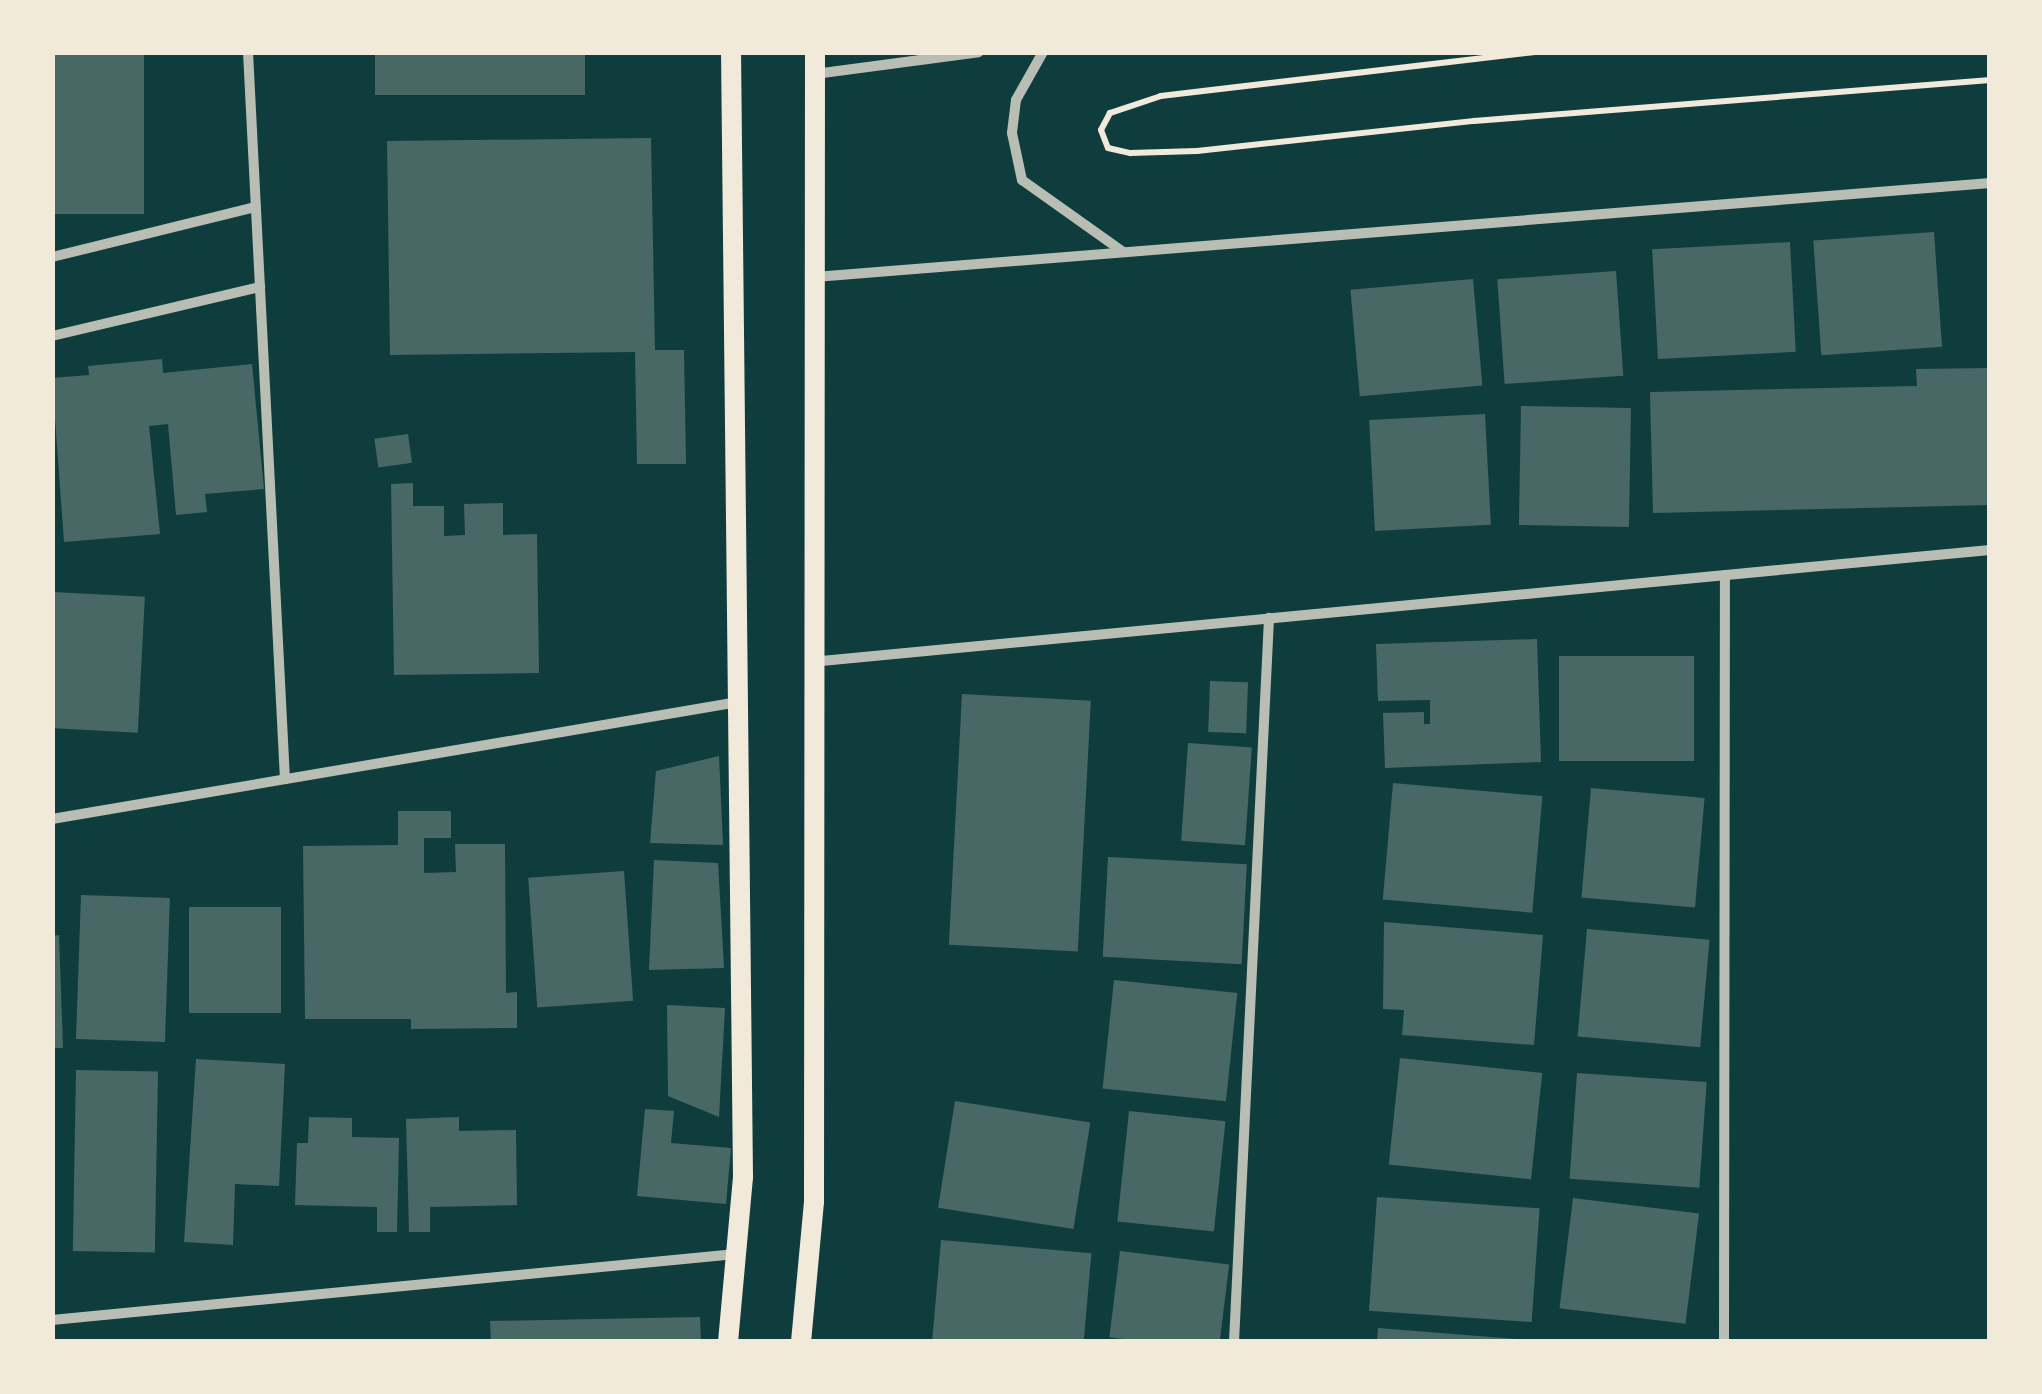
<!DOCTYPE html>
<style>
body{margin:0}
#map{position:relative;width:2042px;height:1394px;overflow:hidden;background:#0f3d3e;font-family:"Asap Condensed",sans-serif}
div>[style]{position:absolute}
.building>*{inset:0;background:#486865;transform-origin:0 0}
.path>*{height:6px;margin:-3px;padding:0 3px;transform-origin:3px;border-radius:3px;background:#f1e9da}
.minor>*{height:10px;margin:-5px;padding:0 5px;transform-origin:5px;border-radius:5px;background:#b8beb3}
.secondary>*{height:20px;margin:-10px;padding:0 10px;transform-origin:10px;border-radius:10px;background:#f1e9da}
span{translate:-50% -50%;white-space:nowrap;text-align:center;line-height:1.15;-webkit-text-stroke:8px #f1e9da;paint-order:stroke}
.frame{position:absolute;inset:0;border:55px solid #f1e9da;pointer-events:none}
</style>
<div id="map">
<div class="building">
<i style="left:52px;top:52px;width:92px;height:162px"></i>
<i style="left:375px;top:52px;width:210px;height:43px"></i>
<i style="clip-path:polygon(651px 138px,655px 350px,684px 350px,686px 464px,637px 464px,635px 352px,390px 355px,387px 141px)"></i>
<i style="left:1934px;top:232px;width:115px;height:121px;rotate:86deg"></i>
<i style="left:1790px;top:242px;width:110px;height:138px;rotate:87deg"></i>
<i style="left:1616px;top:271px;width:105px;height:119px;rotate:86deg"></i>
<i style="left:1473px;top:279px;width:107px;height:123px;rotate:85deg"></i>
<i style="clip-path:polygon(162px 359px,163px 373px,252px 364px,264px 489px,205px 494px,207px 512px,176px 515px,168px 424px,149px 426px,160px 534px,64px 542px,52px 378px,89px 375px,88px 366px)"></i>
<i style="clip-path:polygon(1990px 368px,1990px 505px,1653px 513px,1650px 392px,1917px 386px,1916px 369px)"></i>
<i style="left:1521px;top:406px;width:110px;height:119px;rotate:1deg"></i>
<i style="left:1485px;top:414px;width:111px;height:116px;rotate:87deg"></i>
<i style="left:408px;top:434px;width:29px;height:34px;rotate:82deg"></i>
<i style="clip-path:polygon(413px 483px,413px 506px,444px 506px,444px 536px,465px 535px,464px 504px,503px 503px,503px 535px,537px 534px,539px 673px,394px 675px,391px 484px)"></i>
<i style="left:53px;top:592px;width:92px;height:136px;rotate:3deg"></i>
<i style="clip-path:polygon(1537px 639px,1541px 762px,1385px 768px,1383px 713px,1424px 712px,1424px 724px,1430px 724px,1430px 700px,1378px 701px,1376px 644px)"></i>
<i style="left:1694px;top:656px;width:105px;height:135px;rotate:90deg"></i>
<i style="left:1210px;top:681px;width:38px;height:51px;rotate:2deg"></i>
<i style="left:962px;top:694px;width:129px;height:251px;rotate:3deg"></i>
<i style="left:1188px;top:743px;width:64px;height:98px;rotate:4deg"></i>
<i style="clip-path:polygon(719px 756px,723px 845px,650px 843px,656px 771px)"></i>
<i style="left:1393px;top:783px;width:150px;height:117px;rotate:5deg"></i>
<i style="left:1591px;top:788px;width:114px;height:110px;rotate:5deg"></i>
<i style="clip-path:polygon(398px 811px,451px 811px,451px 838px,424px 838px,424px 873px,456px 872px,455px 844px,505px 844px,506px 993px,517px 992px,517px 1028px,411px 1029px,411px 1019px,305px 1019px,303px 846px,398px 845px)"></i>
<i style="left:1108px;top:857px;width:139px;height:100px;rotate:3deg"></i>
<i style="clip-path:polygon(654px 860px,718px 863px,724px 968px,649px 970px)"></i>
<i style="left:624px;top:871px;width:130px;height:96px;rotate:86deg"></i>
<i style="left:81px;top:895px;width:89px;height:144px;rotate:2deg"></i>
<i style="left:189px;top:907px;width:92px;height:106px"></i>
<i style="clip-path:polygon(1384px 922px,1543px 935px,1534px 1045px,1402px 1035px,1404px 1010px,1383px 1009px)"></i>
<i style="left:1587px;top:929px;width:123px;height:108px;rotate:5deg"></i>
<i style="clip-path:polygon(59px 935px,63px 1048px,52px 1048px,52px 936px)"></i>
<i style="left:1114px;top:980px;width:124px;height:109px;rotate:6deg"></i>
<i style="clip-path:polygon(667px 1005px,725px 1008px,719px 1117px,668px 1096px)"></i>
<i style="left:1400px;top:1058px;width:143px;height:107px;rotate:6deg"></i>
<i style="clip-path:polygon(196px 1059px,285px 1064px,279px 1186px,235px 1184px,233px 1245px,184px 1242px)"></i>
<i style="left:76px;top:1070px;width:82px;height:181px;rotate:1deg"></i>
<i style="left:1577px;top:1073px;width:130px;height:106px;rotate:4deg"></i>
<i style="left:955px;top:1101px;width:137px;height:108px;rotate:9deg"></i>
<i style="clip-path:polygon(645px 1109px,674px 1111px,671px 1143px,731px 1148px,726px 1204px,637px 1196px)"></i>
<i style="left:1129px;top:1111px;width:97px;height:111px;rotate:6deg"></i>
<i style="clip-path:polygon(309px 1117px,352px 1118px,352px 1137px,399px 1138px,397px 1232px,377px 1232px,377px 1207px,295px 1205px,297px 1143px,308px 1143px)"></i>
<i style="clip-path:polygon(459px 1117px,459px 1131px,516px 1130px,517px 1205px,430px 1207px,430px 1232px,409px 1232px,406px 1119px)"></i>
<i style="left:1377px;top:1197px;width:163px;height:114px;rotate:4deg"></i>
<i style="left:1573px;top:1198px;width:127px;height:111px;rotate:7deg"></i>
<i style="left:941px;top:1240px;width:151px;height:102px;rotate:5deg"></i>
<i style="left:1120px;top:1251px;width:110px;height:87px;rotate:7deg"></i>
<i style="clip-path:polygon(700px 1317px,701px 1342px,491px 1342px,490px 1321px)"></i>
<i style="clip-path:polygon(1378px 1328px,1516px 1339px,1516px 1342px,1377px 1342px)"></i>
</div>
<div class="path">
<i style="left:1535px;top:52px;width:377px;rotate:173.3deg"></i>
<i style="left:1161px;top:96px;width:54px;rotate:161.6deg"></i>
<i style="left:1110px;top:113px;width:19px;rotate:118deg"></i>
<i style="left:1101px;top:130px;width:19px;rotate:69deg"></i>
<i style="left:1108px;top:148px;width:23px;rotate:13deg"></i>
<i style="left:1130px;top:153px;width:67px;rotate:-1.7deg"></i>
<i style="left:1197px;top:151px;width:279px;rotate:-6.2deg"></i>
<i style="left:1474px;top:121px;width:518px;rotate:-4.54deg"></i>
</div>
<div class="minor">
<i style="left:248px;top:52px;width:728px;rotate:87.09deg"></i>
<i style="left:1043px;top:52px;width:55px;rotate:119.4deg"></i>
<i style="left:1016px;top:100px;width:33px;rotate:97deg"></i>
<i style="left:1012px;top:133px;width:48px;rotate:78deg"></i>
<i style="left:1022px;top:180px;width:123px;rotate:35.4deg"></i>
<i style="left:815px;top:74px;width:165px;rotate:-7.6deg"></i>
<i style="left:52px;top:257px;width:210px;rotate:-13.8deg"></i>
<i style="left:815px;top:277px;width:1179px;rotate:-4.57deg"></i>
<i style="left:52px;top:336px;width:214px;rotate:-13.3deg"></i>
<i style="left:811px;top:662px;width:1184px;rotate:-5.43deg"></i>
<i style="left:52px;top:819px;width:696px;rotate:-9.68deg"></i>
<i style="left:52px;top:1320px;width:687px;rotate:-5.51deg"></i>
<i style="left:1234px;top:1342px;width:725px;rotate:-87.23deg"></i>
<i style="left:1724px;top:1342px;width:767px;rotate:-89.93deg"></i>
</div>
<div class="secondary">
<i style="left:728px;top:1342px;width:166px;rotate:-84.8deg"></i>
<i style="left:743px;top:1177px;width:1125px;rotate:-90.61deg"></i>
<i style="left:801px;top:1342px;width:141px;rotate:-84.7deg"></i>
<i style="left:814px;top:1202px;width:1150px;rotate:-89.95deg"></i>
</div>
<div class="frame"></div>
</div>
